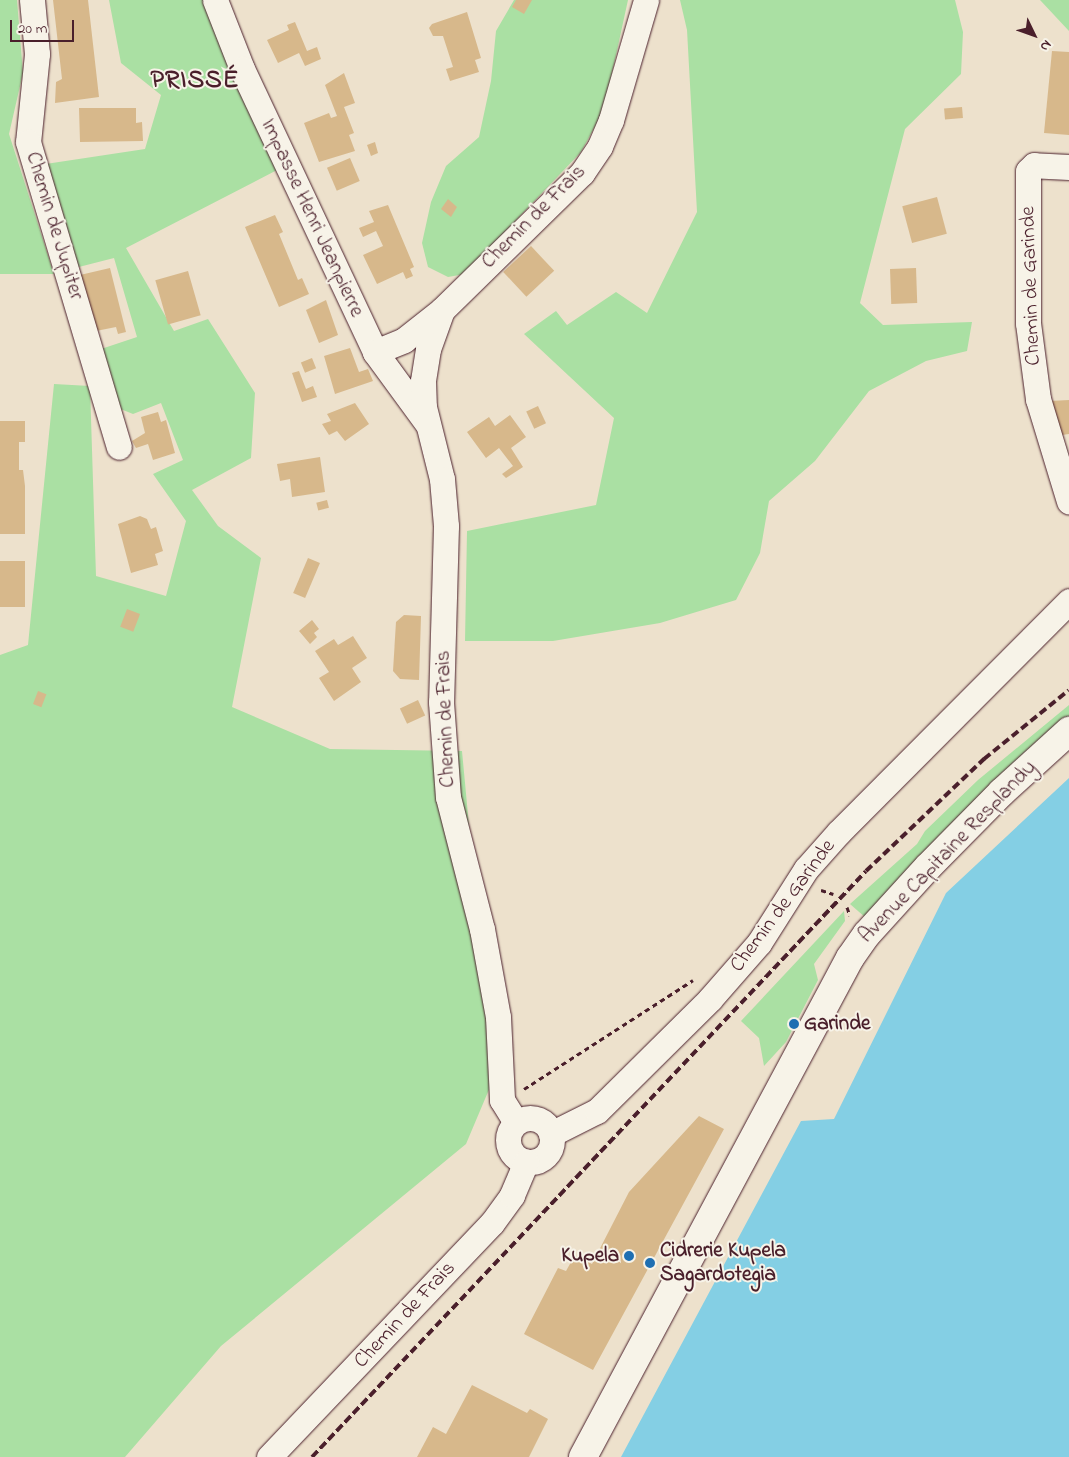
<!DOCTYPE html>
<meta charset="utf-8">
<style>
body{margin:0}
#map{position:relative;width:1069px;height:1457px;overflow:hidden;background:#ede1cc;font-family:"Indie Flower",sans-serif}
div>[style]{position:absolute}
.green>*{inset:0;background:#aae0a3}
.water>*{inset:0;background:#84cfe4}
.building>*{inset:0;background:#d7b88b;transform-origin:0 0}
.path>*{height:3px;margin-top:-1.5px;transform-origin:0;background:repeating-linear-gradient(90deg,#4a1f2b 0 5px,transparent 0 9px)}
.roads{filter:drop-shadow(0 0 1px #4a1f2b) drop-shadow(0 0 1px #4a1f2b)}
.street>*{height:25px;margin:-12.5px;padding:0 12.5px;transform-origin:12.5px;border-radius:12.5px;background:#f7f3e8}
.street>.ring{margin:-12.5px;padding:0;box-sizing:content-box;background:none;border:25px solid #f7f3e8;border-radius:50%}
.secondary>*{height:28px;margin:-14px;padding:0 14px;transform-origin:14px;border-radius:14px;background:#f7f3e8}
.rail>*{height:4px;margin-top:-2px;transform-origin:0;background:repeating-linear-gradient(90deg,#4a1f2b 0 8px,transparent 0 12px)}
.dots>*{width:14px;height:14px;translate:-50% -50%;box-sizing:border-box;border:2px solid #f7f3e8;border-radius:50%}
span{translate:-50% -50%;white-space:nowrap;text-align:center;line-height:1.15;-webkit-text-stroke:4px #f7f3e8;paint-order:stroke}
.street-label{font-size:21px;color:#4a1f2b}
.poi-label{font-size:21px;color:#4a1f2b;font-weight:700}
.left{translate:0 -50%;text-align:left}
.right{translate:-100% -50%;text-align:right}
.district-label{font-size:26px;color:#4a1f2b;font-weight:700;letter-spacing:1px}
.north{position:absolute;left:1009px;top:10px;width:50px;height:50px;-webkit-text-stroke:4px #f7f3e8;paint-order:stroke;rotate:132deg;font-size:14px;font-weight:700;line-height:20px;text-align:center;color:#4a1f2b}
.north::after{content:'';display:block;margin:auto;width:18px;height:22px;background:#4a1f2b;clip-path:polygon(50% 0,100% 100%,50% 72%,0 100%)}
.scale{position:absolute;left:10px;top:20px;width:64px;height:22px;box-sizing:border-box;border:2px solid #4a1f2b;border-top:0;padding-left:6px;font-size:15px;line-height:18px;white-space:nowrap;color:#4a1f2b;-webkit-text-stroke:4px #f7f3e8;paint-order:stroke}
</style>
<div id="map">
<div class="green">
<i style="clip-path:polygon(0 0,17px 0,23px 73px,9px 134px,54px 274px,0 274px)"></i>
<i style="clip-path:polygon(109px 0,207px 0,279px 169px,126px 248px,174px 331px,208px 319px,255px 393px,251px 458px,192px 490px,218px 526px,261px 558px,232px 707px,330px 749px,462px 751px,493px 1080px,466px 1144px,221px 1346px,125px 1457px,0 1457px,0 655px,28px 645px,54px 384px,90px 386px,96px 576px,166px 596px,186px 521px,153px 474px,183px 460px,161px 403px,133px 414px,113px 406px,101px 349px,137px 337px,114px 258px,71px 269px,39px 165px,145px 149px,161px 95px,121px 63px)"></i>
<i style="clip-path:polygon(514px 0,628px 0,604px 110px,581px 152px,465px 274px,448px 277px,428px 267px,422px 243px,431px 202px,446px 166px,479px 137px,491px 81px,496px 31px)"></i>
<i style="clip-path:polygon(680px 0,955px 0,963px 32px,961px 74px,905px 129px,860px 303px,883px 325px,972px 322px,967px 351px,926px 361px,869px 391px,815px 461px,769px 501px,760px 553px,736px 600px,660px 623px,553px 641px,465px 641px,467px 531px,596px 505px,614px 418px,524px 334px,556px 311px,567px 325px,616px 292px,647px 313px,697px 212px,687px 30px)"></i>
<i style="clip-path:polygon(1040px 0,1069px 0,1069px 31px)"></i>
<i style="clip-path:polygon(1069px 705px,1069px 720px,866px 918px,850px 904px,917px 844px,925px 831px,978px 780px)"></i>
<i style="clip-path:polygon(844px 911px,845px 921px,814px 964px,818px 980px,786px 1042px,764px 1066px,759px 1038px,741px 1021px)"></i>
</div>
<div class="water">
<i style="clip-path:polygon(1069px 778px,1069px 1457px,621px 1457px,801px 1121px,834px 1119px,946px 893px)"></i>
</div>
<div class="building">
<i style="clip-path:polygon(53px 0,88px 0,99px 97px,55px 103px,56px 82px,62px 79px)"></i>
<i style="clip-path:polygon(516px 0,532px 0,524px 14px,512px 7px)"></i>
<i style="clip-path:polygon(467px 12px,481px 58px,475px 60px,479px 72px,450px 81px,446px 69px,453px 67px,443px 36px,433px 36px,429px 28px,432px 24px)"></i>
<i style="clip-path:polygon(295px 22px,307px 51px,317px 47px,321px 59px,305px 66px,299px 53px,278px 63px,267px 40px,289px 30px,287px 25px)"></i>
<i style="clip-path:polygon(1052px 51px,1069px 52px,1069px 135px,1044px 133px)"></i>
<i style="clip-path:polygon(344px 73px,355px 103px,344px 107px,354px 133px,349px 135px,355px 151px,319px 162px,304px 123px,329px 113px,331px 118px,337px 116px,325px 85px)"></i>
<i style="left:962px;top:107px;width:11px;height:18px;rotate:85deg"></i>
<i style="clip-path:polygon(79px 108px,136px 108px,136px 123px,142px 122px,143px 141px,80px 142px)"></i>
<i style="clip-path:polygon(375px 142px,378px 153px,371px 156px,367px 145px)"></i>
<i style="left:350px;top:158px;width:25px;height:25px;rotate:67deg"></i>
<i style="left:937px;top:197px;width:38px;height:36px;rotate:75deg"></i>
<i style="clip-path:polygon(448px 199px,457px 207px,451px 217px,441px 209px)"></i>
<i style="clip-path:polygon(388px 205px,414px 267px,410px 269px,413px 276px,406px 279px,403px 272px,377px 284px,363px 255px,383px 246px,376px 231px,363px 237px,359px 228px,374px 222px,369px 211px)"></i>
<i style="clip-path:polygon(275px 215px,283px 232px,279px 234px,298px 280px,302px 278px,309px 294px,279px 307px,245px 227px)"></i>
<i style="left:531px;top:246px;width:34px;height:38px;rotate:47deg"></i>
<i style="clip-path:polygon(110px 268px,126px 332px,118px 334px,116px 327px,96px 331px,80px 275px)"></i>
<i style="left:916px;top:268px;width:35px;height:26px;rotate:88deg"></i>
<i style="left:188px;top:271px;width:46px;height:34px;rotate:74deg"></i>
<i style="clip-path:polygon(326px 300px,338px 335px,319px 343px,306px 310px)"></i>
<i style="clip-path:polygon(350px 348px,359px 372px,368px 369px,373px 381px,335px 394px,324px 356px)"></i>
<i style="left:312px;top:358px;width:11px;height:12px;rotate:68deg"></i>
<i style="clip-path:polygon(299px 371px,306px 389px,313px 386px,317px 397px,302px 402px,292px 373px)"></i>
<i style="clip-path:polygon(1069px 400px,1069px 434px,1055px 436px,1050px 401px)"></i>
<i style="clip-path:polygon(355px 403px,369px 424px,345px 441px,337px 431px,329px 435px,322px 424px,331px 421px,327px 414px)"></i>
<i style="left:538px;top:406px;width:19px;height:13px;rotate:65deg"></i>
<i style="clip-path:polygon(158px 412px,161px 422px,166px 420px,175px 453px,153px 460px,148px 444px,136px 448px,132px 441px,145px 433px,141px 417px)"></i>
<i style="clip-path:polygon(510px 415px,526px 437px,511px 448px,523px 467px,506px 478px,502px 474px,513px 466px,499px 448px,486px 458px,467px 432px,489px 417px,495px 426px)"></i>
<i style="clip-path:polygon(0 421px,25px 421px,25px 442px,19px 442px,19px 470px,23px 470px,25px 486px,25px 534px,0 534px)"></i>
<i style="clip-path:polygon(320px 457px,325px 492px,292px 497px,290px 479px,280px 481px,277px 464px)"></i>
<i style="left:327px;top:500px;width:8px;height:11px;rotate:76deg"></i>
<i style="clip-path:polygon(140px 516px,147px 519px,151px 529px,156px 527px,163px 551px,155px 554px,158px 565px,131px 573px,118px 524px)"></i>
<i style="left:308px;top:558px;width:13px;height:38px;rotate:23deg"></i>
<i style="left:0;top:561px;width:25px;height:46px"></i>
<i style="left:127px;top:609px;width:14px;height:19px;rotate:21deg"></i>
<i style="clip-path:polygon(404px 615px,421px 616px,419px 680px,400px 679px,393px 671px,396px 622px)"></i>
<i style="clip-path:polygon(312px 620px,319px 629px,314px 633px,317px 637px,310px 644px,299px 631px)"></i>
<i style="clip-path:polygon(353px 636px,367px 658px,352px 668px,361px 682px,334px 701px,319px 678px,329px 672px,315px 651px,334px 639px,338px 645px)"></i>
<i style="left:38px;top:691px;width:9px;height:14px;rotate:21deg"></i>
<i style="left:418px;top:700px;width:17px;height:20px;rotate:65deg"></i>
<i style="clip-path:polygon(699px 1116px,724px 1129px,593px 1370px,524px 1334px,558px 1268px,566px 1271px,575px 1255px,592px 1264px,629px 1192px)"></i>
<i style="clip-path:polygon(472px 1385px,527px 1413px,530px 1409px,548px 1419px,529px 1457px,417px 1457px,433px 1427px,446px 1434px)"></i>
</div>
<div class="path">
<i style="left:821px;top:890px;width:13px;rotate:18deg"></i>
<i style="left:847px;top:907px;width:9px;rotate:72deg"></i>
<i style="left:524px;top:1089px;width:201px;rotate:-32.8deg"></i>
</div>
<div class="roads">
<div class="street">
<i style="left:32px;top:0;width:54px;rotate:84.7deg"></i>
<i style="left:37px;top:54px;width:88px;rotate:95.8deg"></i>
<i style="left:28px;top:142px;width:318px;rotate:73.4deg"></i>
<i style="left:215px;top:0;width:74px;rotate:68.6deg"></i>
<i style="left:242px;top:69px;width:313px;rotate:64.8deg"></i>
<i style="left:375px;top:352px;width:88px;rotate:53.8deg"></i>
<i style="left:1069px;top:167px;width:35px;rotate:-177deg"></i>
<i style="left:1034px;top:165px;width:8px;rotate:135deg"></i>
<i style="left:1028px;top:171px;width:152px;rotate:90deg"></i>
<i style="left:1028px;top:323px;width:77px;rotate:82.5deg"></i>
<i style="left:1038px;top:399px;width:107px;rotate:73.1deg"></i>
<i style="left:442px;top:310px;width:41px;rotate:109.7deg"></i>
<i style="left:428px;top:349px;width:32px;rotate:99deg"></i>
<i style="left:423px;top:381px;width:26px;rotate:88deg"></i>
<i style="left:424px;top:407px;width:74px;rotate:76deg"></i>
<i style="left:442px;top:479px;width:47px;rotate:85.1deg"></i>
<i style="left:446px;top:526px;width:176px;rotate:91.6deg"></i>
<i style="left:441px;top:702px;width:95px;rotate:85.8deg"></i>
<i style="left:448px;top:797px;width:136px;rotate:75.6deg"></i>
<i style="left:482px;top:929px;width:89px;rotate:79.7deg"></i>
<i style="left:498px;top:1017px;width:83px;rotate:87.2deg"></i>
<i style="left:502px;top:1100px;width:26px;rotate:58deg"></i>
<i style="left:375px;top:352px;width:31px;rotate:-22deg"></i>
<i style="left:404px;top:340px;width:48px;rotate:-38.3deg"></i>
<i style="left:442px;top:310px;width:196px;rotate:-44.4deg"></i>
<i style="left:582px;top:173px;width:32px;rotate:-56deg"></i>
<i style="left:600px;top:146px;width:28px;rotate:-67deg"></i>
<i style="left:611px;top:120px;width:125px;rotate:-73.7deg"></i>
<i class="ring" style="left:508px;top:1118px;width:19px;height:19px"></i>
<i style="left:551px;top:1134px;width:51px;rotate:-26.6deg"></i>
<i style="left:597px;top:1111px;width:159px;rotate:-44.7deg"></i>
<i style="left:710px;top:999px;width:74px;rotate:-48.8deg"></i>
<i style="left:759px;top:943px;width:88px;rotate:-57.6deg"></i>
<i style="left:806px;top:869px;width:50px;rotate:-48.3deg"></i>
<i style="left:839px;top:832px;width:326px;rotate:-45.1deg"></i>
<i style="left:269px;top:1457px;width:323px;rotate:-46.4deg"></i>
<i style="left:492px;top:1223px;width:34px;rotate:-54deg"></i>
<i style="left:512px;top:1195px;width:36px;rotate:-67deg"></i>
</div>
<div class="secondary">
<i style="left:583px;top:1457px;width:566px;rotate:-61.85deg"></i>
<i style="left:850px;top:958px;width:29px;rotate:-55deg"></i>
<i style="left:867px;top:934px;width:91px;rotate:-47.7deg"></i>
<i style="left:928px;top:867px;width:105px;rotate:-45.4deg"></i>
<i style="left:1002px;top:792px;width:91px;rotate:-42.3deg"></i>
</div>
</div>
<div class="rail">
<i style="left:312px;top:1457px;width:806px;rotate:-46.61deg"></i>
<i style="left:866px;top:871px;width:163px;rotate:-43.5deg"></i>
<i style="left:984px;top:759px;width:109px;rotate:-39.1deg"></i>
</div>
<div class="dots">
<i style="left:794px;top:1024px;background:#1f6fb2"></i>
<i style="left:629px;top:1256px;background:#1f6fb2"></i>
<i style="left:650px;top:1263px;background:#1f6fb2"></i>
</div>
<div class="street-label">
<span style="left:534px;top:217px;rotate:-45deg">Chemin de Frais</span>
<span style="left:312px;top:218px;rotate:65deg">Impasse Henri Jeanpierre</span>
<span style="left:54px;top:226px;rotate:73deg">Chemin de Jupiter</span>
<span style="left:1031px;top:286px;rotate:-92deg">Chemin de Garinde</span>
<span style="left:446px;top:719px;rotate:-92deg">Chemin de Frais</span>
<span style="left:948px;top:852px;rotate:-46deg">Avenue Capitaine Resplandy</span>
<span style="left:783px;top:906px;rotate:-53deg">Chemin de Garinde</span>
<span style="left:405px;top:1315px;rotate:-47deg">Chemin de Frais</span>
</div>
<div class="poi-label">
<span class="left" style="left:804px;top:1024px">Garinde</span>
<span class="left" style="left:660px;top:1263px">Cidrerie Kupela<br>Sagardotegia</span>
<span class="right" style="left:619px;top:1256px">Kupela</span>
</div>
<div class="district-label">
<span style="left:195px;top:82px">PRISSÉ</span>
</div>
<div class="north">N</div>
<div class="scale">20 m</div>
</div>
